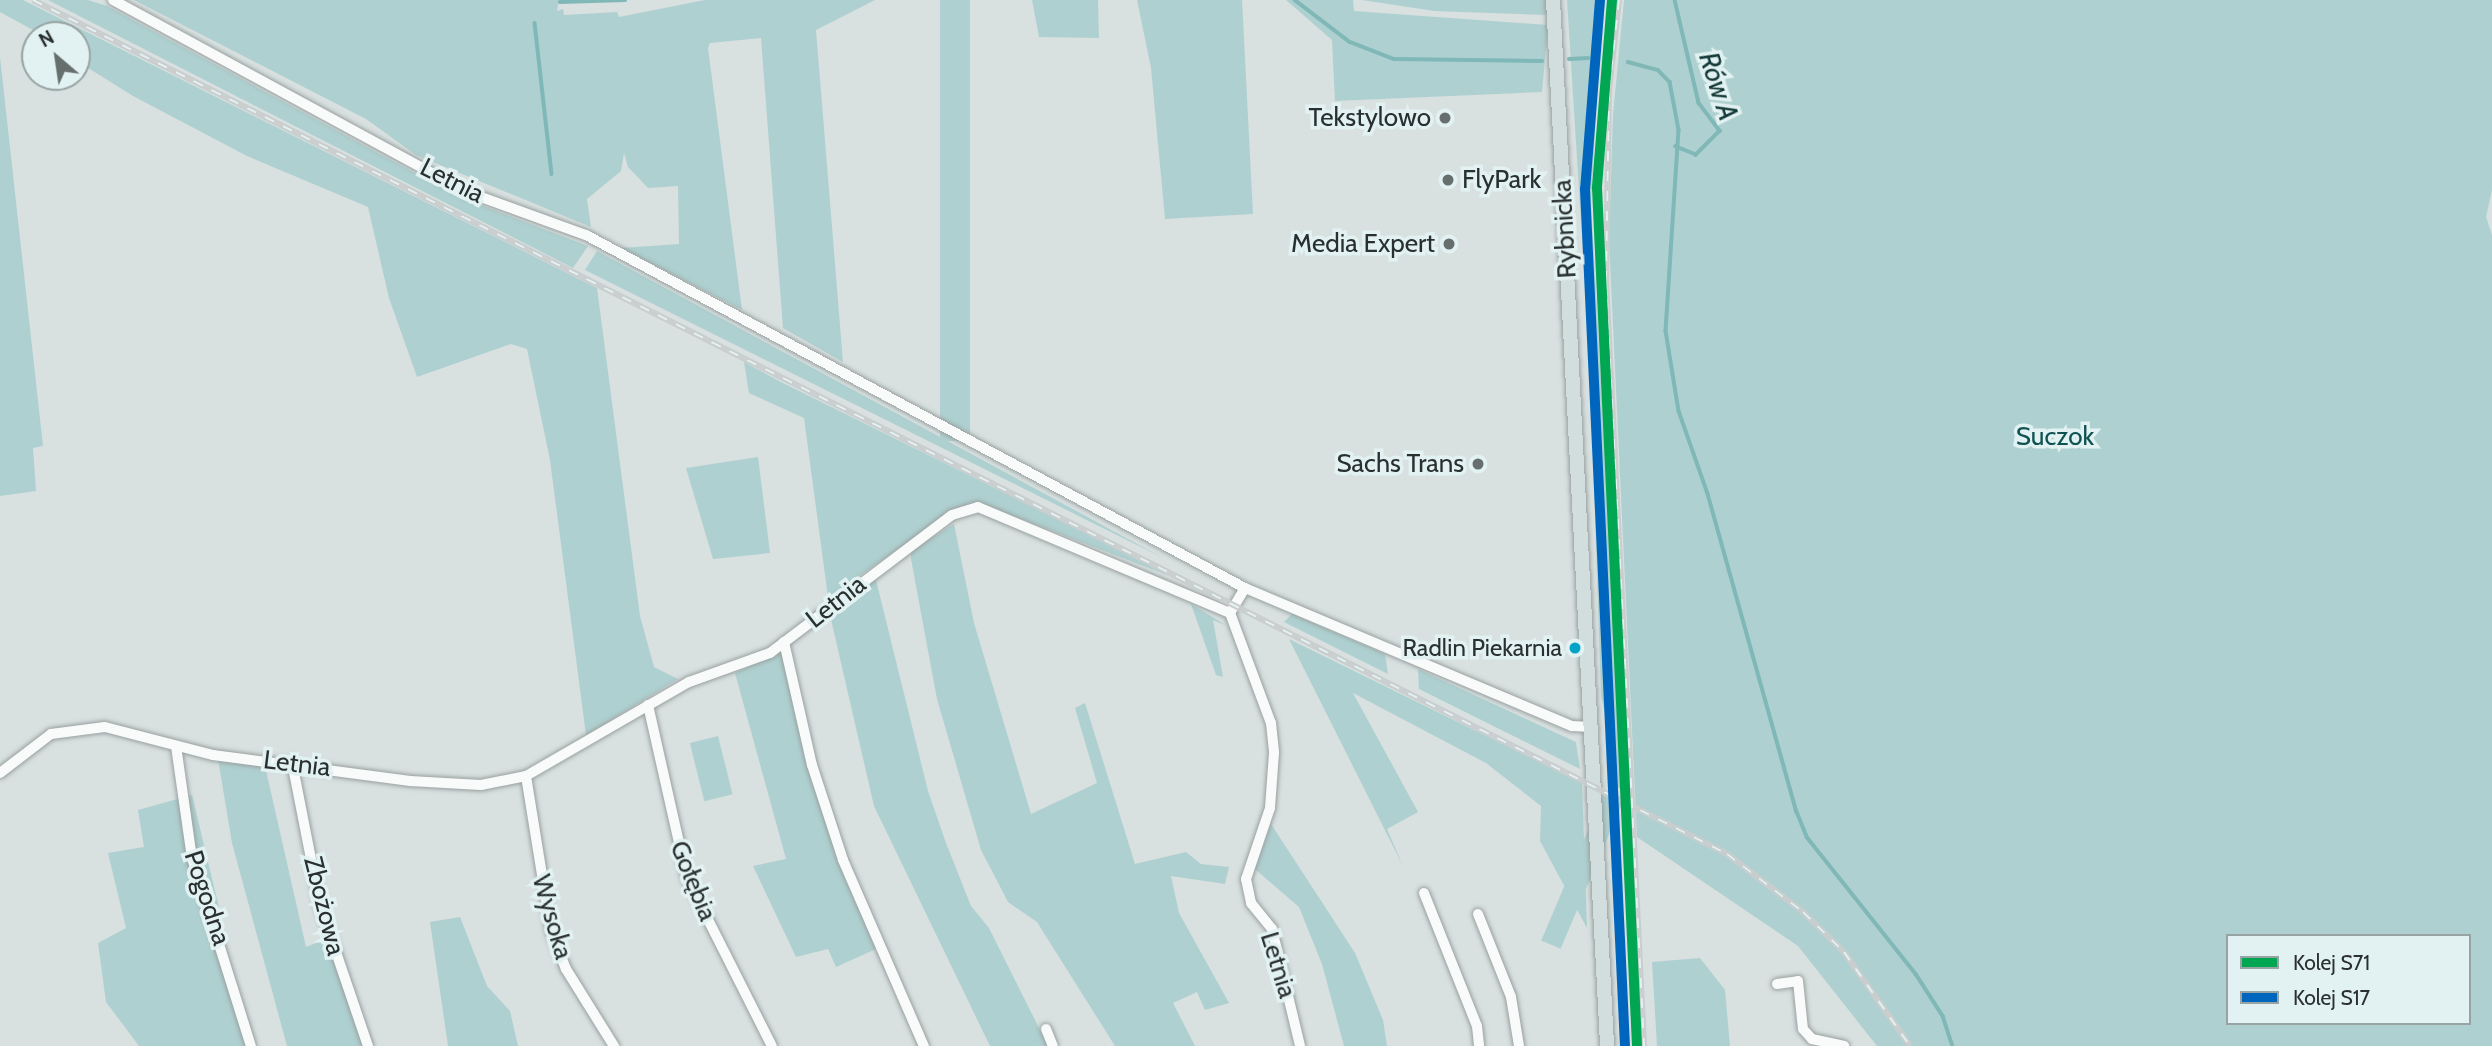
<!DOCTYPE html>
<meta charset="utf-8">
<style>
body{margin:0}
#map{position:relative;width:2492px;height:1046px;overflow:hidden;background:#d8e0e0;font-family:Cabin,sans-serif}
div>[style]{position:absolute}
.green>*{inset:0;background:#afd0d0;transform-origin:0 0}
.stream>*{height:3.5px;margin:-1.75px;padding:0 1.75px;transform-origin:1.75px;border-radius:1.75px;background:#80b7b7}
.roads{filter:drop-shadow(0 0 2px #99a0a0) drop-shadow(0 0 2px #99a0a0)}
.minor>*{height:10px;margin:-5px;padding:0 5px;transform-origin:5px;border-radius:5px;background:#f9fafa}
.primary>*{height:14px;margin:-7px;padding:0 7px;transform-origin:7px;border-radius:7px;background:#d2ddde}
.rail>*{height:6px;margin-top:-3px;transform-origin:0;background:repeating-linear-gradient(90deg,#e2f1f1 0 10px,#cacdcd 0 20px);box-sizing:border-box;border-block:2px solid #cacdcd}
.rail-1>*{height:10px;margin:-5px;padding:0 5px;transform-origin:5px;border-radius:5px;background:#00a651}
.rail-2>*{height:10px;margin:-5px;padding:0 5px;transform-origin:5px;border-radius:5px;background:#0065bd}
.dots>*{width:19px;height:19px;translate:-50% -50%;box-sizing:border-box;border:4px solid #e2f1f1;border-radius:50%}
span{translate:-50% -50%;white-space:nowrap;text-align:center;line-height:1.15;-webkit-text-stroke:7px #e2f1f1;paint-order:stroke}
.bus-label{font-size:24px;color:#2a3030}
.right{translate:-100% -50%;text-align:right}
.poi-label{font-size:26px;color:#2a3030}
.left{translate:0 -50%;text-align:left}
.street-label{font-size:26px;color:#2a3030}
.park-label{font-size:26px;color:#0f5252}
.water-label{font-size:28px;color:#143939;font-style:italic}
.legend{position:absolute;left:2226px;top:934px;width:245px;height:91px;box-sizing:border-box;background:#e2f1f1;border:2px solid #98a4a4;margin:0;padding:9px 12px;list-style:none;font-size:21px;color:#2a3030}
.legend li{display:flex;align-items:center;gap:14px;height:35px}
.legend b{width:35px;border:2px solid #98a4a4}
.north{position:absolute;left:21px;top:21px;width:70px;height:70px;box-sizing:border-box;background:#e2f1f1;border:2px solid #98a4a4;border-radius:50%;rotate:331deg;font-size:19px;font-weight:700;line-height:28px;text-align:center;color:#2a3030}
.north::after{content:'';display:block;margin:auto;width:24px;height:32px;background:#676e6e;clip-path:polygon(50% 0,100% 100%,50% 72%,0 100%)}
</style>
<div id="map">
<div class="green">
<i style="clip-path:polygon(0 0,23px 0,597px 288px,640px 616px,654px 667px,678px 679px,586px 735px,550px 460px,527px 349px,511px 344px,417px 377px,389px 298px,368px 207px,247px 156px,133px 96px,77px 61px,77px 35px,42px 35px,0 12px)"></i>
<i style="clip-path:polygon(48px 0,88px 0,107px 6px,459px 197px,588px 246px,573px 268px)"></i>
<i style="clip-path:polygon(134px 0,559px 0,557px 11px,563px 9px,564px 15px,617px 12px,619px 17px,705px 0,875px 0,816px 30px,843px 362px,783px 328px,761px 38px,710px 43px,708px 48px,742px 310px,621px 248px,679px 244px,678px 186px,648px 188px,628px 167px,624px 153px,621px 171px,587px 199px,591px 227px,416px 155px,366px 119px)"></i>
<i style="left:940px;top:0;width:30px;height:441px"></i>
<i style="clip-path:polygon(1032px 0,1098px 0,1099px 38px,1039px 37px)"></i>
<i style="clip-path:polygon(1137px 0,1242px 0,1253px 214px,1165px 219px,1151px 68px)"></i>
<i style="clip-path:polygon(1286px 0,1353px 0,1354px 11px,1548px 25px,1542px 92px,1335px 101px,1332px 40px)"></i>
<i style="clip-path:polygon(1362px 0,1546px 0,1547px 15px,1434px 11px)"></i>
<i style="clip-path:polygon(1567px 0,1602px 0,1591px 203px,1624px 790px,1608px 783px,1608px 726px,1601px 696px,1590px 365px)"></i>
<i style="clip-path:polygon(evenodd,1624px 0,2492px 0,2492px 190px,2486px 217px,2492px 235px,2492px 1046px,1877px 1046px,1798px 946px,1637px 837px,1609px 240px,1613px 115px,1624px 0,2228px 936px,2469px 936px,2469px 1023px,2228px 1023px,2228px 936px)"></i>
<i style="clip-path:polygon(0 57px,43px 446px,33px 448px,36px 491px,0 496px)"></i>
<i style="clip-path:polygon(597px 251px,1163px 558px,585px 270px)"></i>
<i style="clip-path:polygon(744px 362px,781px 382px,1180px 580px,982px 504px,961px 506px,828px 597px,804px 418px,749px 393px)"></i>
<i style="clip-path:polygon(758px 457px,770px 553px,713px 559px,686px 468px)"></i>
<i style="clip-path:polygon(954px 524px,974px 623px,1031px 814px,1097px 783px,1075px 708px,1085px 703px,1135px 864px,1186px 852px,1201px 864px,1229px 867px,1225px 884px,1171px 876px,1179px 913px,1229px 1003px,1205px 1010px,1197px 992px,1173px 1003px,1195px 1046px,1115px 1046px,1037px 922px,1008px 902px,981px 850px,937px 699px,911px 559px,911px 551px)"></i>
<i style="clip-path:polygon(875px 576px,928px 791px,946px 843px,971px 906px,989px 928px,1048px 1046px,990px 1046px,874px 806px,830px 615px)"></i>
<i style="clip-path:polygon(1191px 604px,1227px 626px,1213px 620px,1223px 677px,1216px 675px)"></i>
<i style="clip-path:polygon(1292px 614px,1385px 654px,1388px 674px,1284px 622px)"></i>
<i style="clip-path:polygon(1289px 639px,1582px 783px,1587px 928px,1540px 841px,1541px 806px,1486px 763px,1353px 693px,1418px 812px,1387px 829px,1403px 866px)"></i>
<i style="clip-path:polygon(781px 651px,830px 835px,876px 949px,836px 967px,828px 949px,796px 957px,753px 866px,786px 859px,735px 673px)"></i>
<i style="clip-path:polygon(1418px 669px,1576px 742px,1580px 769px,1419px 689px)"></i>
<i style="left:718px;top:736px;width:60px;height:29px;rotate:76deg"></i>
<i style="clip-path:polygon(218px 759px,265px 766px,306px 947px,326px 939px,365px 1046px,287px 1046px,232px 843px)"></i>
<i style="clip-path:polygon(192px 795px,221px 916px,211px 919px,247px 1046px,139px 1046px,106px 1002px,98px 943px,126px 928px,108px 853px,144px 847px,138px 810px)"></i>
<i style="left:1603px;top:795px;width:21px;height:158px;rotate:23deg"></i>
<i style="clip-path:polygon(1271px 824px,1355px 953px,1383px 1020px,1387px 1046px,1344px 1046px,1322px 964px,1299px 907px,1255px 869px)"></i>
<i style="clip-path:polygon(460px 917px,487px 986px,510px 1011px,518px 1046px,448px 1046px,430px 922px)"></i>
<i style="clip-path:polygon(1700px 958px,1725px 990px,1730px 1046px,1657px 1046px,1652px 962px)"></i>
</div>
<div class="stream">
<i style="left:1295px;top:0;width:69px;rotate:37.4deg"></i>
<i style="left:1350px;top:42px;width:47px;rotate:21.1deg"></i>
<i style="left:1394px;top:59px;width:148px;rotate:0.8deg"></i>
<i style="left:1675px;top:0;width:106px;rotate:76.9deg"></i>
<i style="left:1699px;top:103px;width:35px;rotate:53deg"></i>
<i style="left:1720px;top:131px;width:34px;rotate:135deg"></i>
<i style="left:1696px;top:155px;width:22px;rotate:-158deg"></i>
<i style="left:560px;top:2px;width:65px;rotate:-1.8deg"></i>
<i style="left:535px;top:23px;width:152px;rotate:83.6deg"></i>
<i style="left:1569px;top:59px;width:19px;rotate:-3deg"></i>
<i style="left:1628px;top:62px;width:31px;rotate:15deg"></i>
<i style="left:1658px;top:70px;width:17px;rotate:45deg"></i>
<i style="left:1670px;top:82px;width:49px;rotate:79.4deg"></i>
<i style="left:1679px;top:130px;width:201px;rotate:93.7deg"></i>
<i style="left:1666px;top:331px;width:81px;rotate:80.8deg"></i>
<i style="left:1679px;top:411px;width:88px;rotate:70.7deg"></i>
<i style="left:1708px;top:494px;width:330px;rotate:74.4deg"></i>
<i style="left:1797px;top:812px;width:27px;rotate:68deg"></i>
<i style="left:1807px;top:837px;width:175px;rotate:51.5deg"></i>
<i style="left:1916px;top:974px;width:50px;rotate:57.3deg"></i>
<i style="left:1943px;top:1016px;width:32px;rotate:72deg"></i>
</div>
<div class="roads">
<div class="minor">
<i style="left:113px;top:0;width:403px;rotate:28.5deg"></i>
<i style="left:467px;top:192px;width:127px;rotate:19.9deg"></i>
<i style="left:586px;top:235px;width:748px;rotate:28.18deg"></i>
<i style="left:1245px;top:588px;width:355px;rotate:22.9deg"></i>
<i style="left:1572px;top:726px;width:19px;rotate:3deg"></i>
<i style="left:1230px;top:613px;width:29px;rotate:-59deg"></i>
<i style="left:784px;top:642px;width:126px;rotate:77.2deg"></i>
<i style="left:812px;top:765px;width:100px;rotate:71.9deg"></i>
<i style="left:843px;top:860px;width:203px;rotate:66.5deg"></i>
<i style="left:648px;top:705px;width:177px;rotate:77.3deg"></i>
<i style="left:687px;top:878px;width:188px;rotate:63.2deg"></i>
<i style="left:176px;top:746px;width:113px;rotate:81.9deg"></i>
<i style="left:192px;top:858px;width:197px;rotate:72.6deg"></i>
<i style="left:292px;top:762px;width:146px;rotate:78.9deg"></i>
<i style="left:320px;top:905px;width:149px;rotate:71.2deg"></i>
<i style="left:0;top:773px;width:64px;rotate:-37.4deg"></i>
<i style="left:51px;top:734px;width:54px;rotate:-7.4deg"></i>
<i style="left:105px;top:727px;width:112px;rotate:14.5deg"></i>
<i style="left:213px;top:755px;width:199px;rotate:7.5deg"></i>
<i style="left:410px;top:781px;width:71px;rotate:3.2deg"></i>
<i style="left:481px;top:785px;width:46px;rotate:-11.3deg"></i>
<i style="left:526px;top:776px;width:188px;rotate:-30deg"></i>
<i style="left:689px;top:682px;width:86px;rotate:-19.7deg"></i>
<i style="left:770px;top:653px;width:228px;rotate:-37.2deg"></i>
<i style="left:952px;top:515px;width:27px;rotate:-17deg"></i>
<i style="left:978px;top:507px;width:273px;rotate:22.8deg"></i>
<i style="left:1230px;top:613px;width:117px;rotate:69.6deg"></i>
<i style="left:1271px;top:723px;width:30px;rotate:84deg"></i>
<i style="left:1274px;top:753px;width:55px;rotate:94.2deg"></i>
<i style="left:1270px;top:808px;width:75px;rotate:108.7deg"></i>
<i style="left:1246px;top:879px;width:25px;rotate:78deg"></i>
<i style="left:1251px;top:903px;width:33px;rotate:51deg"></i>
<i style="left:1272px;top:929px;width:120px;rotate:76.5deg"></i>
<i style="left:526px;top:776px;width:157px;rotate:80.8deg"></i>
<i style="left:551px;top:931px;width:41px;rotate:68.5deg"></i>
<i style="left:566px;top:969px;width:91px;rotate:58.1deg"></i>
<i style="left:1424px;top:893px;width:143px;rotate:68.3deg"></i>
<i style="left:1477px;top:1026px;width:20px;rotate:84deg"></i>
<i style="left:1478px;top:914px;width:89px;rotate:68.3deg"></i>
<i style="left:1511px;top:997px;width:50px;rotate:80.7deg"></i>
<i style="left:1777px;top:984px;width:21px;rotate:-8deg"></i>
<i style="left:1798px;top:981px;width:48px;rotate:84.1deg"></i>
<i style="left:1803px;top:1029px;width:13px;rotate:48deg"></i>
<i style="left:1812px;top:1039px;width:33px;rotate:12deg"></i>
<i style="left:1046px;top:1029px;width:18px;rotate:68deg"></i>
</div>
<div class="primary">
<i style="left:1553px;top:0;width:1047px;rotate:87.04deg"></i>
</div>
</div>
<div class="rail">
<i style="left:33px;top:0;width:1897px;rotate:26.75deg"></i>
<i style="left:1727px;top:854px;width:96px;rotate:37.3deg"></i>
<i style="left:1803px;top:912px;width:57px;rotate:44.3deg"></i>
<i style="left:1844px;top:952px;width:115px;rotate:54.9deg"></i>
<i style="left:1619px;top:0;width:92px;rotate:96.3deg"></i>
<i style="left:1609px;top:91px;width:188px;rotate:90.9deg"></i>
<i style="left:1606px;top:279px;width:768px;rotate:87.16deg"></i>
</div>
<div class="rail-1">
<i style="left:1612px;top:0;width:189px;rotate:94.6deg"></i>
<i style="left:1597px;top:188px;width:859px;rotate:87.33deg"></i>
</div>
<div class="rail-2">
<i style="left:1600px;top:0;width:190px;rotate:94.5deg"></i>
<i style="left:1585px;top:189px;width:858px;rotate:87.33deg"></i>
</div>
<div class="dots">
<i style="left:1445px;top:118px;background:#676e6e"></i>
<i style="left:1448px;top:180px;background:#676e6e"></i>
<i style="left:1449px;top:244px;background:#676e6e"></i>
<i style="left:1478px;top:464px;background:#676e6e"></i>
<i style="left:1575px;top:648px;background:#02a3c6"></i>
</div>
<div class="bus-label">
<span class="right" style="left:1562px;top:648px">Radlin Piekarnia</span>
</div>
<div class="poi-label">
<span class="right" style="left:1431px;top:118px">Tekstylowo</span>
<span class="left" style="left:1462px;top:180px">FlyPark</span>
<span class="right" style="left:1435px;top:244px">Media Expert</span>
<span class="right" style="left:1464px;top:464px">Sachs Trans</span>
</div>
<div class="street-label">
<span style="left:452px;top:181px;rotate:27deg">Letnia</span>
<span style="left:1565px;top:229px;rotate:-93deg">Rybnicka</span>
<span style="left:836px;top:602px;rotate:-38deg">Letnia</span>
<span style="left:297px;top:764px;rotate:7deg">Letnia</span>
<span style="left:693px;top:881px;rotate:68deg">Gołębia</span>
<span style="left:207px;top:898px;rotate:72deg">Pogodna</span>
<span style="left:324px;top:906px;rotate:76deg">Zbożowa</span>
<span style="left:552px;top:917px;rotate:74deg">Wysoka</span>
<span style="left:1278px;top:965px;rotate:73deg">Letnia</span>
</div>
<div class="park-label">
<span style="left:2055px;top:437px">Suczok</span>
</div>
<div class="water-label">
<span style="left:1719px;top:86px;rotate:72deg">Rów A</span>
</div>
<ul class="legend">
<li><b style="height:9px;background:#00a651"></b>Kolej S71</li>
<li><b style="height:9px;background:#0065bd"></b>Kolej S17</li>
</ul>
<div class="north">N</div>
</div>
